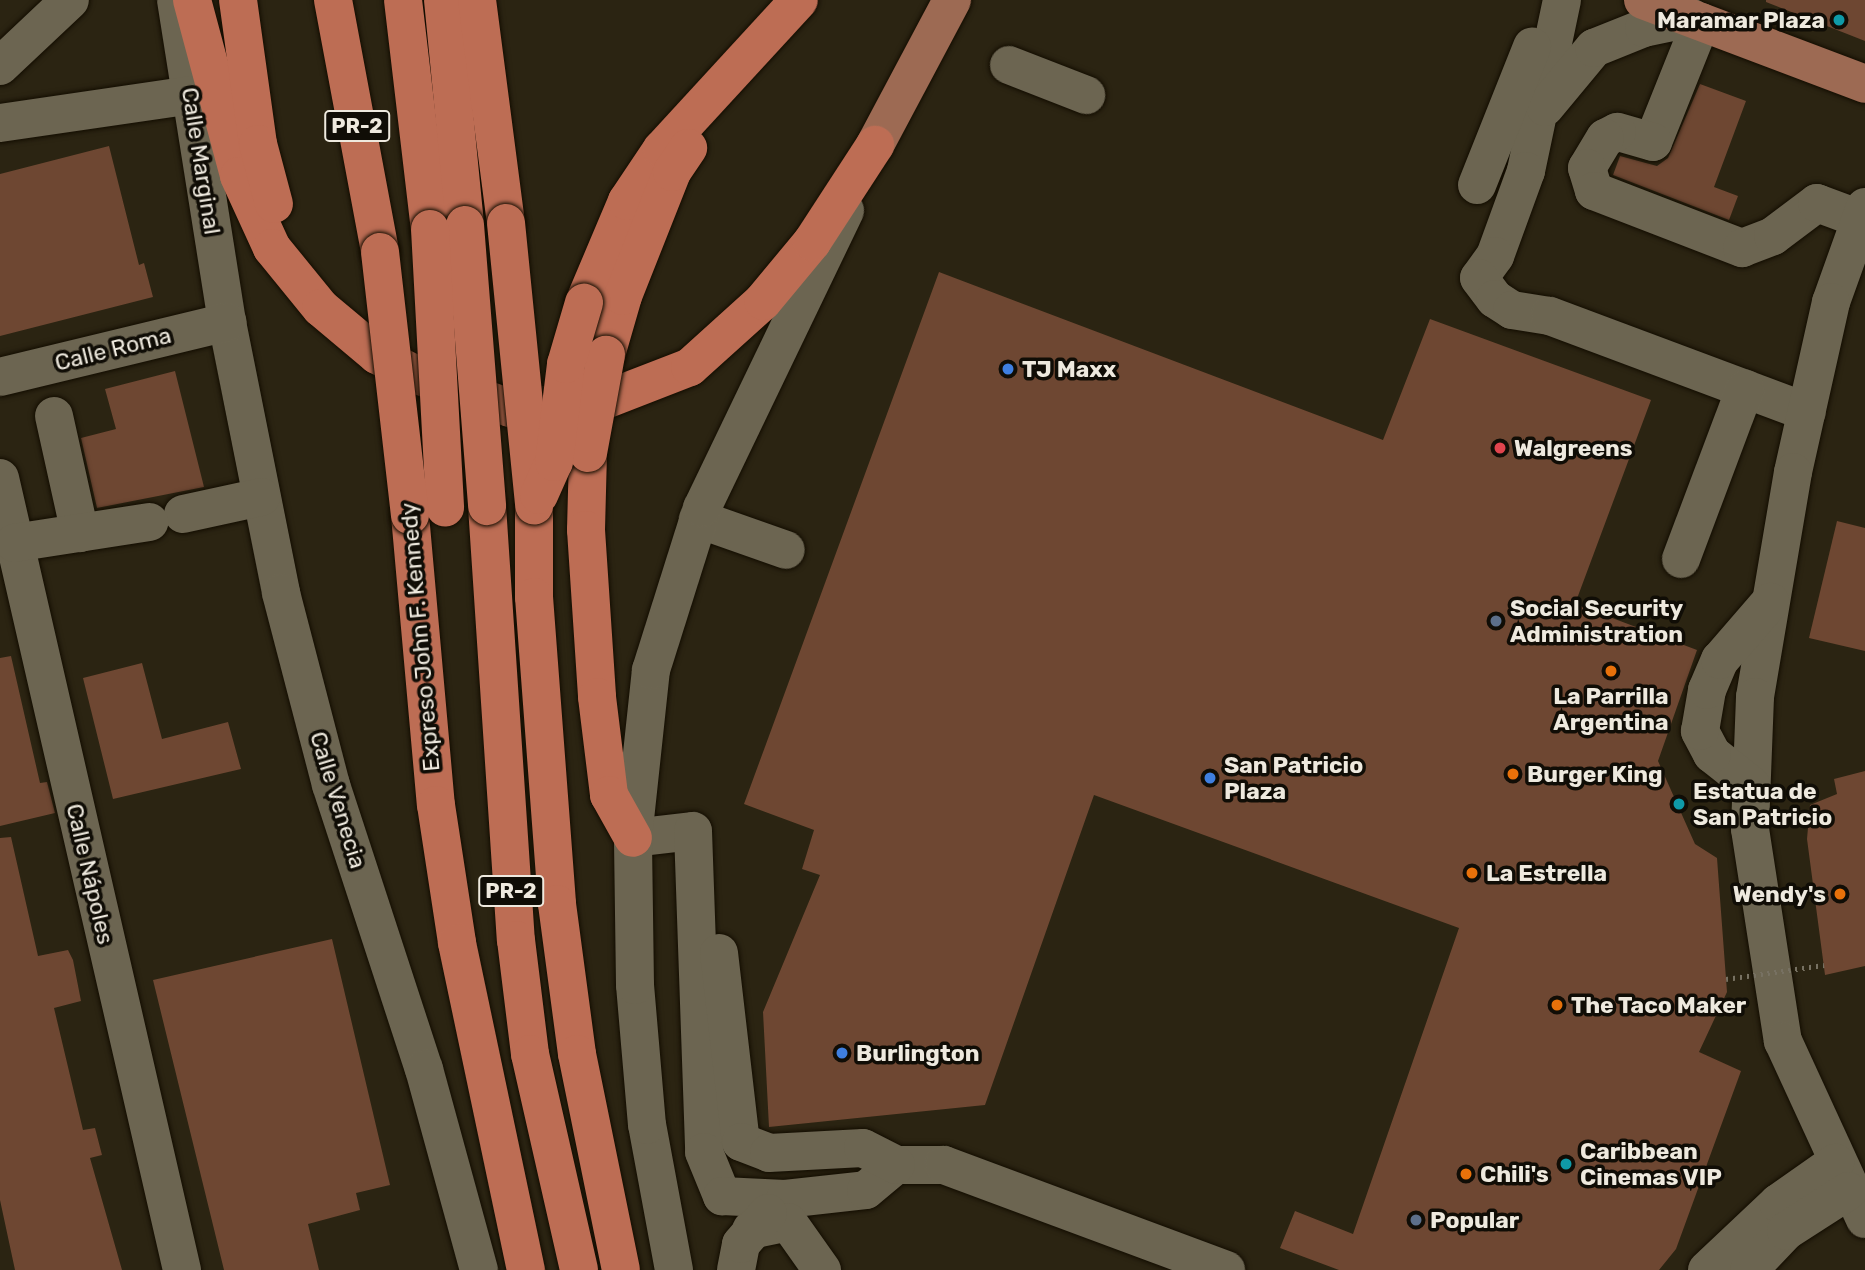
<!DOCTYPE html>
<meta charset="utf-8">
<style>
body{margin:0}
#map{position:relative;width:1865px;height:1270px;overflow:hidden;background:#2b2412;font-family:Rubik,sans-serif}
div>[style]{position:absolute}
.building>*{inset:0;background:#6e4732}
.roads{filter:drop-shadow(0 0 2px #130d00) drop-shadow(0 0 2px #130d00)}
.minor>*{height:38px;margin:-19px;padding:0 19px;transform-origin:19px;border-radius:19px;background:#6c6551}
.major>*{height:38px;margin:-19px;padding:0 19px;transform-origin:19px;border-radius:19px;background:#9d6a53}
.highway>*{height:38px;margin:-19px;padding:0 19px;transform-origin:19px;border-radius:19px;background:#bd6d54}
.path-bridge>*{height:4.5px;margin-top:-2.25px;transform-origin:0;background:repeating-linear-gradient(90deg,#777162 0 2px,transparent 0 7px)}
.bridges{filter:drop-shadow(0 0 2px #130d00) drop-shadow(0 0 2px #130d00)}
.highway-bridge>*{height:38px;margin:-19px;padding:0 19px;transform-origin:19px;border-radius:19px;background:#bd6d54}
.dots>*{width:19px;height:19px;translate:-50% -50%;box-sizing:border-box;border:4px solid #100d06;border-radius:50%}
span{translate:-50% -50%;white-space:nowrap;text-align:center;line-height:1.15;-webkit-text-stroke:7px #100d06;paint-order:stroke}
.shield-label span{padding:2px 5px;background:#100d06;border:2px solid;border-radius:5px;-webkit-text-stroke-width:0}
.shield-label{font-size:21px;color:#eee9de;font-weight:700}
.poi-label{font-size:23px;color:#eee9de;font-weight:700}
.right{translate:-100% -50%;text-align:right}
.left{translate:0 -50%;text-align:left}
.street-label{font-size:23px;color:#eee9de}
</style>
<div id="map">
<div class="building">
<i style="clip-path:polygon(1865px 0,1865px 41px,1766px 2px,1766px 0)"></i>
<i style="clip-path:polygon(1700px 84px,1746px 101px,1714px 187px,1738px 196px,1729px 220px,1613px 175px,1620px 156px,1657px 166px,1668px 158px)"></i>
<i style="clip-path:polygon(109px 146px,139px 265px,144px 263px,153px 297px,0 336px,0 174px)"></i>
<i style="clip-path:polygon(939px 272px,1383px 440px,1430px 319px,1651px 400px,1575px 604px,1697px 650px,1658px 761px,1695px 844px,1717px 858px,1727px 992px,1699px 1052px,1741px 1071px,1676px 1249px,1659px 1270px,1339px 1270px,1280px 1248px,1295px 1211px,1353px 1234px,1459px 928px,1094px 795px,985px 1105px,769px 1127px,763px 1012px,820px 875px,802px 869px,814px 830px,744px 804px)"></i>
<i style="clip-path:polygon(175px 371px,204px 487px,97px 508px,81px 438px,116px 429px,105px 389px)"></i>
<i style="clip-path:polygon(1837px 521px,1865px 528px,1865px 651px,1809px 638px)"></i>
<i style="clip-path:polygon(11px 656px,40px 783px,47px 782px,55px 813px,0 826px,0 658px)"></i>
<i style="clip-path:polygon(142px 663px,162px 739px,228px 722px,241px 769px,113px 799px,83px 678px)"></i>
<i style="clip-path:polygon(1865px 771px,1865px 966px,1825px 975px,1807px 839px,1810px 805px,1837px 794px,1834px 779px)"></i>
<i style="clip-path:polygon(11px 837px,38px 956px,68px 950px,73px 960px,81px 1001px,54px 1008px,83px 1130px,95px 1128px,102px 1155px,90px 1158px,122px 1270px,15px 1270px,0 1200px,0 838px)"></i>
<i style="clip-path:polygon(332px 939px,390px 1185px,356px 1193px,360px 1210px,308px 1224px,319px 1270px,224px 1270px,153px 980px)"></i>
</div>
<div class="roads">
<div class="minor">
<i style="left:176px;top:0;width:326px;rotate:81deg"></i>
<i style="left:227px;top:322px;width:276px;rotate:78.7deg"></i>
<i style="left:281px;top:593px;width:198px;rotate:75.4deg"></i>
<i style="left:331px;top:785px;width:299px;rotate:71.9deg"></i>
<i style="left:424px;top:1069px;width:208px;rotate:74.7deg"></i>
<i style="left:1562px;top:0;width:175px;rotate:101.9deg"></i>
<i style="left:1526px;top:171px;width:90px;rotate:110deg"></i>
<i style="left:1495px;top:256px;width:27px;rotate:126deg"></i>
<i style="left:1479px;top:278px;width:26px;rotate:53deg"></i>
<i style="left:1495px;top:299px;width:20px;rotate:33deg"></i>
<i style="left:1512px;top:310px;width:38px;rotate:9deg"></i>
<i style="left:1550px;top:316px;width:274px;rotate:20.5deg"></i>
<i style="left:1701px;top:22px;width:129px;rotate:111.8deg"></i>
<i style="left:1653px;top:142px;width:37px;rotate:-164deg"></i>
<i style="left:1617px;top:132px;width:13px;rotate:153deg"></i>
<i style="left:1605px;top:138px;width:35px;rotate:121deg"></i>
<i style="left:1587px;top:168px;width:24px;rotate:73deg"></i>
<i style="left:1594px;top:191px;width:159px;rotate:21.1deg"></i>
<i style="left:1742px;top:248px;width:33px;rotate:-21deg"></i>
<i style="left:1773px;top:236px;width:55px;rotate:-36.9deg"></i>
<i style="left:1817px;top:203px;width:46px;rotate:20.4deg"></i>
<i style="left:1009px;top:65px;width:83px;rotate:21.3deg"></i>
<i style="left:0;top:66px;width:96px;rotate:-43.3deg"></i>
<i style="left:1545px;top:107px;width:77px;rotate:-50.3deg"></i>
<i style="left:1594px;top:48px;width:54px;rotate:-21.8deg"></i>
<i style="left:1644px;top:28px;width:49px;rotate:-11.8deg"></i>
<i style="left:0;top:123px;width:193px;rotate:-8.3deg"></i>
<i style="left:1477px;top:185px;width:149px;rotate:-68.3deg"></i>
<i style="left:1865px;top:207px;width:101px;rotate:109.7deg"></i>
<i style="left:1831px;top:302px;width:174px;rotate:102.6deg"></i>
<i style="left:1793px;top:472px;width:228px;rotate:99.6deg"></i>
<i style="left:1755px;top:697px;width:132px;rotate:92.2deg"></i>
<i style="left:1750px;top:829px;width:215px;rotate:81.2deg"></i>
<i style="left:1783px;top:1041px;width:196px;rotate:65.3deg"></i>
<i style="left:0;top:377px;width:234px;rotate:-13.6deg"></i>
<i style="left:54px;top:416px;width:120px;rotate:77.5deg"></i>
<i style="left:0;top:478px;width:813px;rotate:77.06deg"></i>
<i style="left:183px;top:514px;width:80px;rotate:-12.3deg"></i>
<i style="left:698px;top:519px;width:93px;rotate:19.4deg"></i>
<i style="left:14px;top:543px;width:137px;rotate:-8.8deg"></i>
<i style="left:1681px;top:559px;width:182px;rotate:-69.4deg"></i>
<i style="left:1751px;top:785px;width:50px;rotate:-141.5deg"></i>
<i style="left:1712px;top:754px;width:26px;rotate:-118deg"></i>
<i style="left:1700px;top:731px;width:42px;rotate:-80.3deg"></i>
<i style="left:1707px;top:690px;width:33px;rotate:-67deg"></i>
<i style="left:1720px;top:660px;width:77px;rotate:-49.2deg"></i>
<i style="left:633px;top:838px;width:60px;rotate:-6.7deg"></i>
<i style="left:693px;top:831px;width:321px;rotate:88deg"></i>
<i style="left:704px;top:1152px;width:48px;rotate:67.8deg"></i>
<i style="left:722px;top:1196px;width:63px;rotate:2.7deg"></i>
<i style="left:785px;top:1199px;width:81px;rotate:-6.3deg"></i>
<i style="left:866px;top:1190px;width:39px;rotate:-40deg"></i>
<i style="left:896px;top:1165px;width:48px"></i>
<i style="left:944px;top:1165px;width:301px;rotate:20.4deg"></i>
<i style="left:719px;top:953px;width:190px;rotate:83.4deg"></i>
<i style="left:741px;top:1142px;width:30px;rotate:21deg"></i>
<i style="left:769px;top:1153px;width:94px;rotate:-3deg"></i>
<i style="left:863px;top:1148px;width:37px;rotate:27deg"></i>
<i style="left:751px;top:1230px;width:38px;rotate:-12deg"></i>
<i style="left:788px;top:1222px;width:59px;rotate:54.7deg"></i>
<i style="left:674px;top:1270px;width:147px;rotate:-100.5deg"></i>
<i style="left:647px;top:1125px;width:141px;rotate:-94.9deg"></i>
<i style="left:635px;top:985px;width:147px;rotate:-90.8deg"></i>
<i style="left:633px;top:838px;width:169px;rotate:-83.9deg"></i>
<i style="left:651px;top:670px;width:170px;rotate:-72.5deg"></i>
<i style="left:702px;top:508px;width:330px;rotate:-64.3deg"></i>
<i style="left:736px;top:1270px;width:26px;rotate:-79deg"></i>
<i style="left:741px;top:1244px;width:41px;rotate:-48.9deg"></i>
<i style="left:1707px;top:1270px;width:98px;rotate:-43.3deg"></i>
<i style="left:1778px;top:1203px;width:70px;rotate:-35.1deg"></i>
<i style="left:1749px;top:1270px;width:54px;rotate:-46.5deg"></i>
<i style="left:1786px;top:1231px;width:74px;rotate:-32.8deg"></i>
</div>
<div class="major">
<i style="left:1643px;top:0;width:237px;rotate:20.7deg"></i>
<i style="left:875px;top:145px;width:164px;rotate:-62deg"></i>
</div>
<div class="highway">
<i style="left:192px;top:0;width:182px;rotate:75deg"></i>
<i style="left:239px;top:176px;width:79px;rotate:65.4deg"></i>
<i style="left:272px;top:248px;width:77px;rotate:50.8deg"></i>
<i style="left:321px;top:308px;width:73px;rotate:40deg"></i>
<i style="left:377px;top:355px;width:45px;rotate:26.6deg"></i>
<i style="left:417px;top:375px;width:99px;rotate:19.5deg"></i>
<i style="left:510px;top:408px;width:95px;rotate:-4.8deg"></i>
<i style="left:605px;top:400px;width:91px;rotate:-21.2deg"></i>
<i style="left:690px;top:367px;width:98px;rotate:-42.1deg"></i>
<i style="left:763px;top:301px;width:77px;rotate:-50.3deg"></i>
<i style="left:812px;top:242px;width:116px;rotate:-57deg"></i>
<i style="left:238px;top:0;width:145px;rotate:82.1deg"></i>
<i style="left:258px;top:144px;width:62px;rotate:75.1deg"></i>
<i style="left:333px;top:0;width:256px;rotate:79.4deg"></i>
<i style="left:403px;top:0;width:231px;rotate:83.3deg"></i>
<i style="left:443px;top:0;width:226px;rotate:84.4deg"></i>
<i style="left:477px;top:0;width:225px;rotate:82.6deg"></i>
<i style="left:584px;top:303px;width:111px;rotate:-67.1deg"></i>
<i style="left:627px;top:201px;width:63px;rotate:-56.1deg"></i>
<i style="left:662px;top:149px;width:202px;rotate:-47.4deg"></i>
<i style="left:606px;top:355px;width:61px;rotate:-73.9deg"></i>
<i style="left:623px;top:296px;width:133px;rotate:-68.4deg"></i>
<i style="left:672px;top:172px;width:29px;rotate:-56deg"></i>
<i style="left:588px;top:453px;width:77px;rotate:91.5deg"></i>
<i style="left:586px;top:530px;width:167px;rotate:86.2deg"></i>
<i style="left:597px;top:697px;width:99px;rotate:83deg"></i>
<i style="left:609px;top:795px;width:49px;rotate:60.8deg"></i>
<i style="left:487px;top:506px;width:435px;rotate:86.2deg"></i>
<i style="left:516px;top:940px;width:115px;rotate:83deg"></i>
<i style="left:530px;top:1054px;width:221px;rotate:77.2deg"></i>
<i style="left:534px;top:506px;width:91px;rotate:90deg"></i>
<i style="left:534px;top:597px;width:308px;rotate:85.7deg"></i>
<i style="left:557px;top:904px;width:151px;rotate:82.4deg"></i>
<i style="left:577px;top:1054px;width:220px;rotate:78.5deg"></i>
<i style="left:410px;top:515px;width:291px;rotate:84.9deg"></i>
<i style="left:436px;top:805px;width:140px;rotate:81.3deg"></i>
<i style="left:457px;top:943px;width:334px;rotate:78.1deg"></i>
</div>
</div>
<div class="path-bridge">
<i style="left:1726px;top:979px;width:99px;rotate:-8.1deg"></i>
</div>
<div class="bridges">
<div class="highway-bridge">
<i style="left:506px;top:223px;width:284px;rotate:84.3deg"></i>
<i style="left:465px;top:225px;width:282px;rotate:85.5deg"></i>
<i style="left:430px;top:229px;width:279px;rotate:86.9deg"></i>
<i style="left:380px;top:252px;width:265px;rotate:83.5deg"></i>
<i style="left:588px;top:453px;width:100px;rotate:-79.6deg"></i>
<i style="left:539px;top:495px;width:36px;rotate:-66deg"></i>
<i style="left:554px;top:462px;width:99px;rotate:-83deg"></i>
<i style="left:566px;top:364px;width:64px;rotate:-73.6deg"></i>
</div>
</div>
<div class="dots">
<i style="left:1839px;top:20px;background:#0f9aa8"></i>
<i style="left:1008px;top:369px;background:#3f7fe0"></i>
<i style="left:1500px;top:448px;background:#e0444e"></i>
<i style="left:1496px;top:621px;background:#5c6f8a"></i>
<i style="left:1611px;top:671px;background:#e8710a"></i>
<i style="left:1513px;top:774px;background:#e8710a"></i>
<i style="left:1210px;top:778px;background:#3f7fe0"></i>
<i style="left:1679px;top:804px;background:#0f9aa8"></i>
<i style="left:1472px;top:873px;background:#e8710a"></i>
<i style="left:1840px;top:894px;background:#e8710a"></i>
<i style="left:1557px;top:1005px;background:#e8710a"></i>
<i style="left:842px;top:1053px;background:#3f7fe0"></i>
<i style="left:1566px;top:1164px;background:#0f9aa8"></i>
<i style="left:1466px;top:1174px;background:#e8710a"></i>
<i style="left:1416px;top:1220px;background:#5c6f8a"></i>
</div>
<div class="shield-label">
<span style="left:357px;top:126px">PR-2</span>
<span style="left:511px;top:891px">PR-2</span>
</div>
<div class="poi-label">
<span class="right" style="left:1825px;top:20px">Maramar Plaza</span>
<span class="left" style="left:1022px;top:369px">TJ Maxx</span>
<span class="left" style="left:1514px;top:448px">Walgreens</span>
<span class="left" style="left:1510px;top:621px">Social Security<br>Administration</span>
<span style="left:1611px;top:709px">La Parrilla<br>Argentina</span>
<span class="left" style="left:1224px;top:778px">San Patricio<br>Plaza</span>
<span class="left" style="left:1527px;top:774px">Burger King</span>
<span class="left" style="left:1693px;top:804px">Estatua de<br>San Patricio</span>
<span class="left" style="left:1486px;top:873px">La Estrella</span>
<span class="right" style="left:1826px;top:894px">Wendy's</span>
<span class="left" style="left:1571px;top:1005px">The Taco Maker</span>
<span class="left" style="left:856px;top:1053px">Burlington</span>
<span class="left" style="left:1580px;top:1164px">Caribbean<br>Cinemas VIP</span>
<span class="left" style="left:1480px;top:1174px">Chili's</span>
<span class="left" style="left:1430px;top:1220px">Popular</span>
</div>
<div class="street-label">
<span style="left:201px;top:161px;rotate:81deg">Calle Marginal</span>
<span style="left:113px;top:349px;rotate:-14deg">Calle Roma</span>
<span style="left:420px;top:637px;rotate:-95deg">Expreso John F. Kennedy</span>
<span style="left:338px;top:800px;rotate:73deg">Calle Venecia</span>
<span style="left:90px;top:874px;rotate:77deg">Calle Nápoles</span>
</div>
</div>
